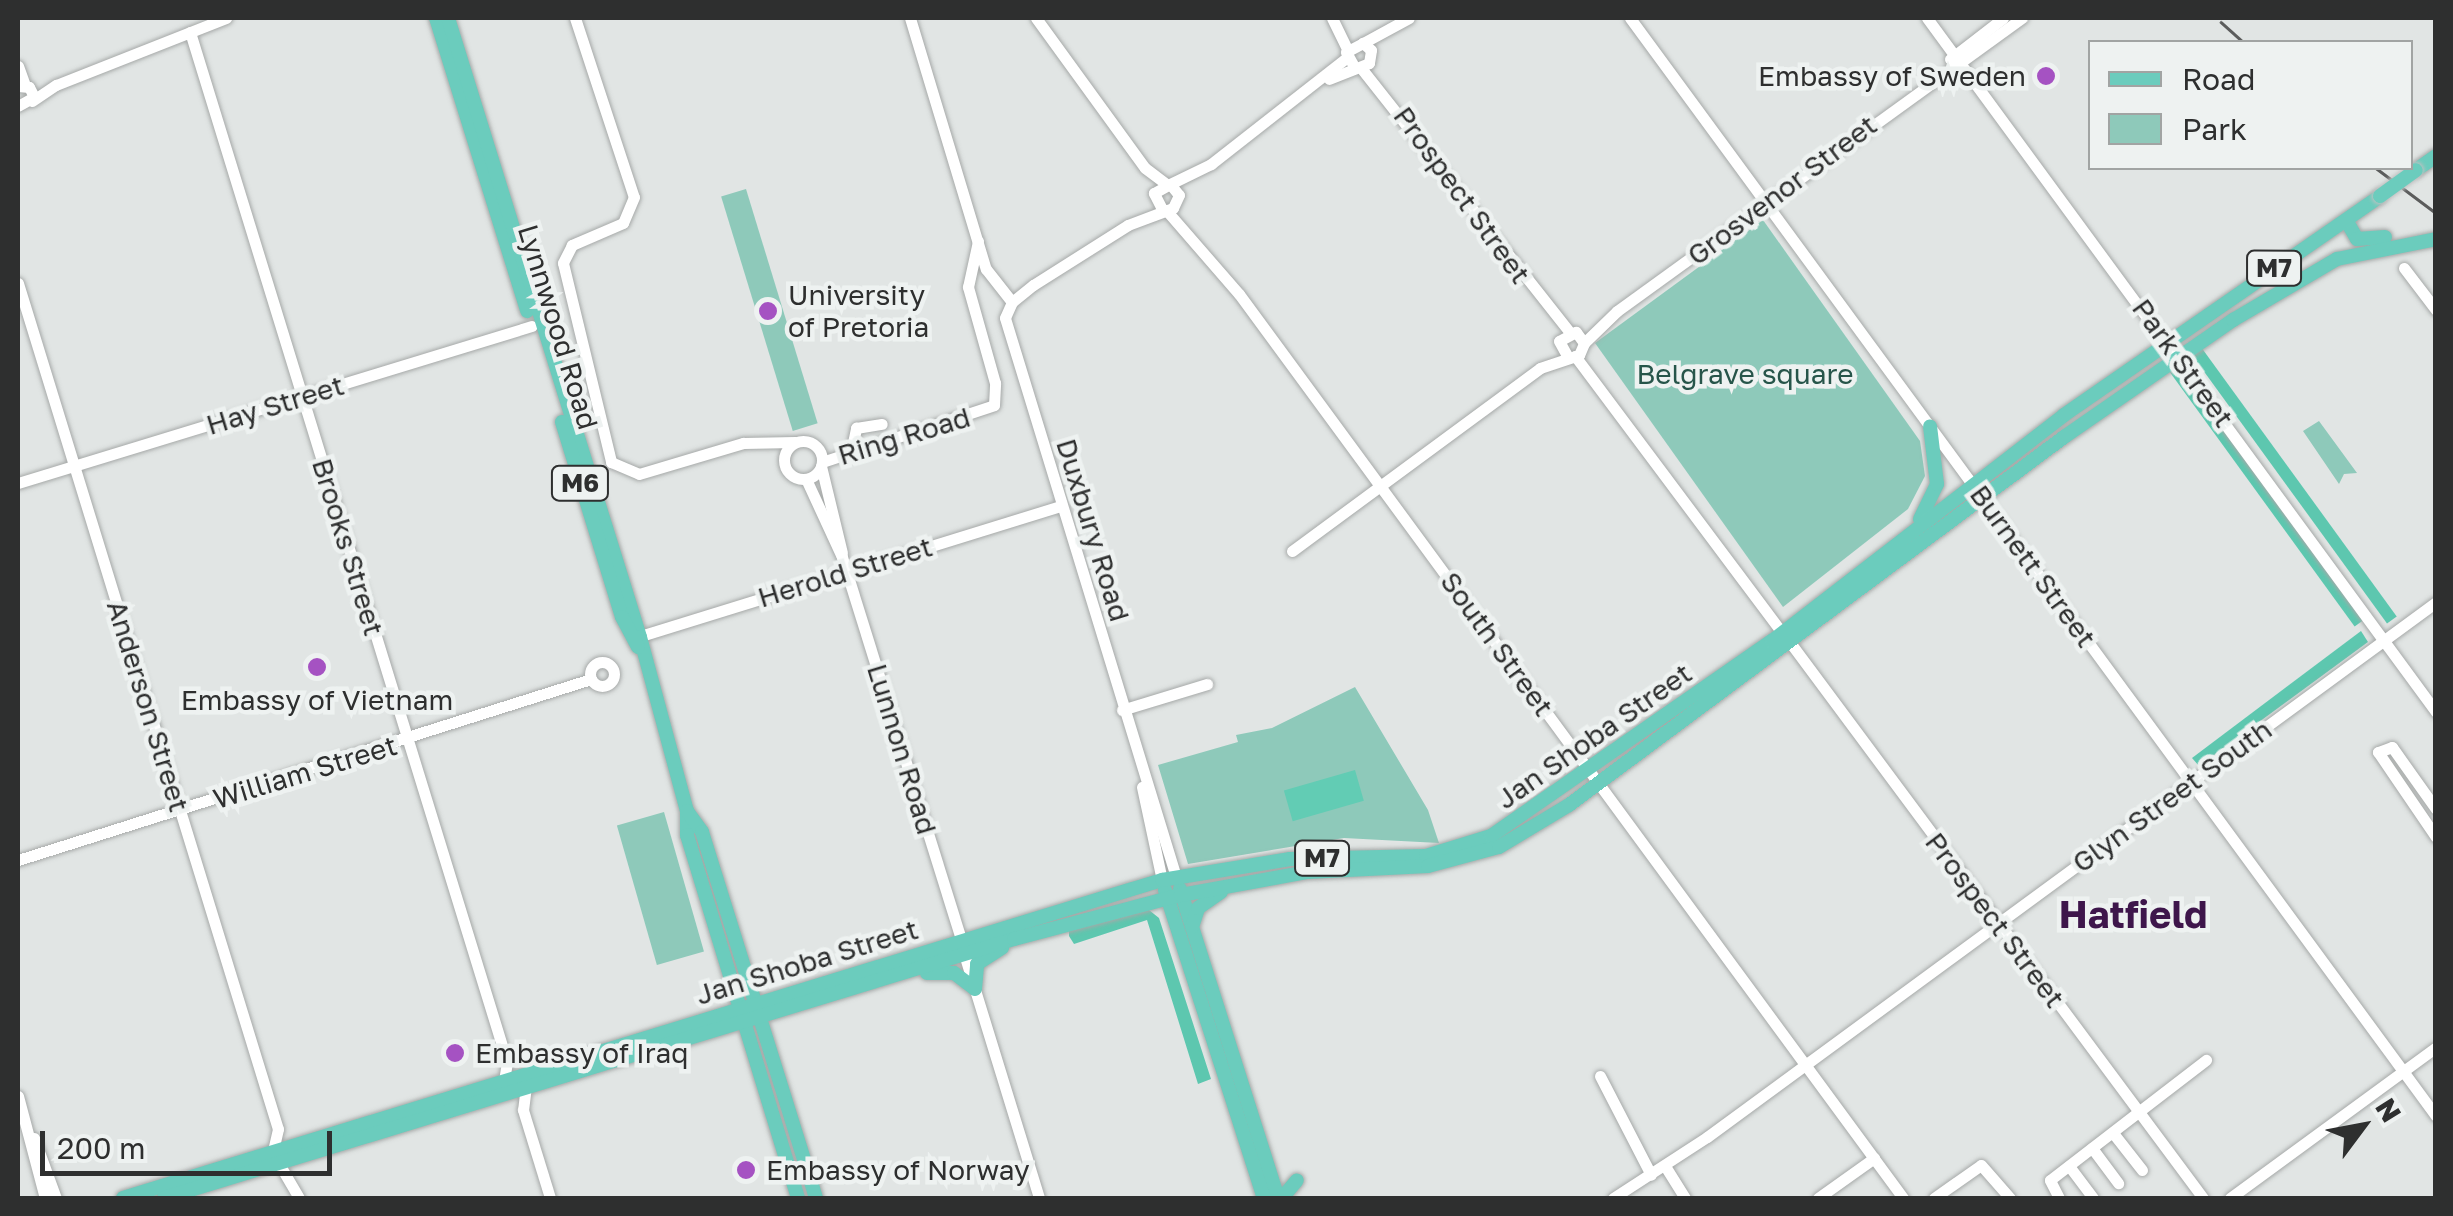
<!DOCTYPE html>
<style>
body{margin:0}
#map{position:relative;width:2453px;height:1216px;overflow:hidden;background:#e1e5e4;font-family:"Golos Text",sans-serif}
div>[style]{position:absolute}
.green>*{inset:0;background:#8ec9ba;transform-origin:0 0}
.forest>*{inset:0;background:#5dc7af;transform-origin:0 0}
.water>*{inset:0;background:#62ccb4;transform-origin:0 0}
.roads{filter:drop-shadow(0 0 2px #a6a9a8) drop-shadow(0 0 2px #a6a9a8)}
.minor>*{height:11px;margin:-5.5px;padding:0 5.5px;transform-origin:5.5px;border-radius:5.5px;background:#fff}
.minor>.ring{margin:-5.5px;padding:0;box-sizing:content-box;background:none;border:11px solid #fff;border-radius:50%}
.major>*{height:14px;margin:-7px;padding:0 7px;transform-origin:7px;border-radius:7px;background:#6bccbd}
.rail>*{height:2.5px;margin:-1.25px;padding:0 1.25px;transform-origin:1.25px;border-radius:1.25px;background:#5b5c5c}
.bridges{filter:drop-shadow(0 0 2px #c0c1c1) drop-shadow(0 0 2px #c0c1c1)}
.major-bridge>*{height:14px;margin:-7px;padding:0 7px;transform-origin:7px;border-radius:7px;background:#6bccbd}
.dots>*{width:28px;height:28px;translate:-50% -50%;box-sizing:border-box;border:5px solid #eef2f1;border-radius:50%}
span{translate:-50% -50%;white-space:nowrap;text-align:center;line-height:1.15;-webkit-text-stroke:9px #eef2f1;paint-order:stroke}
.shield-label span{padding:2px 8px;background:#eef2f1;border:2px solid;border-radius:8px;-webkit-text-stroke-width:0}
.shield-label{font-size:25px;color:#2e2f2f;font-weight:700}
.poi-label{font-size:28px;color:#2e2f2f}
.right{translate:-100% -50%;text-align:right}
.left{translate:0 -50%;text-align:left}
.street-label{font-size:28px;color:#2e2f2f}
.park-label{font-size:28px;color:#27554a}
.district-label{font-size:38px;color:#3e164b;font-weight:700}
.frame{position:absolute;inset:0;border:20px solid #2e2f2f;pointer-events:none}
.legend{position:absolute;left:2088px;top:40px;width:325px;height:130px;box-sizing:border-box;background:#eef2f1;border:2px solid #a1a4a3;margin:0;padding:12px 18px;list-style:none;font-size:30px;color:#2e2f2f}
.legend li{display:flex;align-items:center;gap:20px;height:50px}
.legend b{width:50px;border:2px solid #a1a4a3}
.north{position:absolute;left:2313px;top:1076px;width:100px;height:100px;-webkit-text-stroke:8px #eef2f1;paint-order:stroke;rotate:58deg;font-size:28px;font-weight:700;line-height:40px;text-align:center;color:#2e2f2f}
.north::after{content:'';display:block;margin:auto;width:35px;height:45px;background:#2e2f2f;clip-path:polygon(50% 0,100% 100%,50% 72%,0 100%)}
.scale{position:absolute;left:40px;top:1131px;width:292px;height:45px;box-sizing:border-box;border:5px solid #2e2f2f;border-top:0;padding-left:12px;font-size:30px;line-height:35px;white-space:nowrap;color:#2e2f2f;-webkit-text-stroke:8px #eef2f1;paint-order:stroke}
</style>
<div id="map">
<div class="green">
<i style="left:746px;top:189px;width:245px;height:26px;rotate:73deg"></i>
<i style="clip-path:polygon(1763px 220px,1920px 441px,1925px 476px,1908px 509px,1783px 607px,1595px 343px)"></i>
<i style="clip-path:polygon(2319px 421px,2357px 473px,2344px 474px,2339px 484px,2303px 431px)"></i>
<i style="clip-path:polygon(1355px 687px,1428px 810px,1439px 843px,1344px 838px,1188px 864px,1158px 765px,1238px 742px,1236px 735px,1272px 728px)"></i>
<i style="left:664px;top:812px;width:145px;height:49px;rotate:74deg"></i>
</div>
<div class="forest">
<i style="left:2201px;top:347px;width:333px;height:12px;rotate:54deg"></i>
<i style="left:2178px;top:363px;width:317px;height:12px;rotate:54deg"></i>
<i style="clip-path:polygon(2361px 631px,2368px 642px,2199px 766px,2192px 758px)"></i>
<i style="clip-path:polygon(1149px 910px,1159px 918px,1211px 1079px,1198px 1084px,1147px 920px,1074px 944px,1069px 936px,1069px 928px)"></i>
</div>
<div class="water">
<i style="left:1355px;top:770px;width:32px;height:74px;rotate:74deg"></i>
</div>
<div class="roads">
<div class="minor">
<i style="left:575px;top:18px;width:188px;rotate:71.8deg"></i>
<i style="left:634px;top:197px;width:28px;rotate:113deg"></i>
<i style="left:623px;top:223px;width:56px;rotate:156.7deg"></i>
<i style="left:572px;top:245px;width:20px;rotate:117deg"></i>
<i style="left:563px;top:263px;width:205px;rotate:76.4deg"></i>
<i style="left:611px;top:462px;width:30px;rotate:23deg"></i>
<i style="left:639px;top:474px;width:109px;rotate:-16.6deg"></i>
<i style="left:743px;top:443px;width:52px;rotate:-1.1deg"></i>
<i style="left:910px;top:18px;width:262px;rotate:73.2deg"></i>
<i style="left:986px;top:269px;width:42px;rotate:51.8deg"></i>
<i style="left:1036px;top:18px;width:185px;rotate:54deg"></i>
<i style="left:1145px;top:168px;width:26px;rotate:37deg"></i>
<i style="left:1332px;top:18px;width:34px;rotate:64deg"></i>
<i style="left:1630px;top:18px;width:1362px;rotate:53.72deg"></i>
<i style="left:1927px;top:18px;width:861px;rotate:53.74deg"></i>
<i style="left:190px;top:32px;width:1078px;rotate:72.89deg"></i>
<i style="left:507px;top:1062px;width:20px;rotate:99deg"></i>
<i style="left:1363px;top:43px;width:52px;rotate:-28.5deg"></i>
<i style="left:1950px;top:59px;width:67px;rotate:-37.7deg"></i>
<i style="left:18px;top:66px;width:20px;rotate:70deg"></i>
<i style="left:1361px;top:68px;width:335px;rotate:51.7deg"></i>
<i style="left:1329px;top:79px;width:43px;rotate:-21.8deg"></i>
<i style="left:1369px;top:63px;width:13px;rotate:-81deg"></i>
<i style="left:1371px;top:50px;width:11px;rotate:-139deg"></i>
<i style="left:1363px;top:43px;width:19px;rotate:152deg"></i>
<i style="left:1346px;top:52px;width:18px;rotate:61deg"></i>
<i style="left:18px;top:86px;width:11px;rotate:5deg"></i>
<i style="left:29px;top:87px;width:11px;rotate:63deg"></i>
<i style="left:34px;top:97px;width:18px;rotate:151deg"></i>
<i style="left:32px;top:101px;width:29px;rotate:-34deg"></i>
<i style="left:56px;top:85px;width:183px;rotate:-21.5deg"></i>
<i style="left:1170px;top:184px;width:46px;rotate:-26deg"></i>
<i style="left:1211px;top:164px;width:172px;rotate:-38.1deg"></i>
<i style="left:1162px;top:209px;width:18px;rotate:-117deg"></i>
<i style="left:1154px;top:193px;width:18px;rotate:-29deg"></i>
<i style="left:1170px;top:184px;width:14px;rotate:51deg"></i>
<i style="left:1179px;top:195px;width:14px;rotate:115deg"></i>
<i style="left:1173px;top:208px;width:48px;rotate:159.3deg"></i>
<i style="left:1128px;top:225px;width:112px;rotate:147.7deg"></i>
<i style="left:1033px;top:285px;width:27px;rotate:141deg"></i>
<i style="left:1012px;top:302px;width:17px;rotate:114deg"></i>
<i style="left:1005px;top:318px;width:585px;rotate:72.99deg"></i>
<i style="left:1166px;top:210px;width:111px;rotate:49deg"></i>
<i style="left:1239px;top:294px;width:1122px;rotate:53.7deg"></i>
<i style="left:2404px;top:268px;width:53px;rotate:52.7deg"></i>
<i style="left:18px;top:283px;width:885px;rotate:72.92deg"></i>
<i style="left:278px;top:1129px;width:23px;rotate:103deg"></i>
<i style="left:1584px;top:343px;width:46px;rotate:-44.1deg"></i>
<i style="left:1617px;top:311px;width:500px;rotate:-35.9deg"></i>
<i style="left:1575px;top:356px;width:346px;rotate:53.2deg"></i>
<i class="ring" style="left:784px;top:441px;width:27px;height:27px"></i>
<i style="left:851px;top:452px;width:25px;rotate:-78deg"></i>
<i style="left:856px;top:428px;width:26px;rotate:-9deg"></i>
<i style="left:822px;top:462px;width:181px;rotate:-18.3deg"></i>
<i style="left:994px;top:405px;width:22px;rotate:-87deg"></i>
<i style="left:995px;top:383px;width:100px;rotate:-105.7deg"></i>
<i style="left:968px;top:287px;width:47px;rotate:-77.7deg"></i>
<i style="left:821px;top:466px;width:89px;rotate:76.4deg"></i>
<i style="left:806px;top:479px;width:86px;rotate:65.2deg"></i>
<i style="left:842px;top:557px;width:401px;rotate:72.7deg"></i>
<i style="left:18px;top:483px;width:537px;rotate:-16.99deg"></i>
<i style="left:1292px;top:551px;width:308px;rotate:-36.4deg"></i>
<i style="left:1540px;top:368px;width:41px;rotate:-18.4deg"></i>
<i style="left:1579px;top:355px;width:13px;rotate:-67deg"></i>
<i style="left:1584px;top:343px;width:14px;rotate:-126deg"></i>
<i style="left:1576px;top:332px;width:19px;rotate:152deg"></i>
<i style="left:1559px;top:341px;width:18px;rotate:61deg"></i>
<i style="left:634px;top:638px;width:446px;rotate:-17.2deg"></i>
<i style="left:1789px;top:641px;width:694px;rotate:53.38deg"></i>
<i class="ring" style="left:590px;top:662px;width:13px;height:13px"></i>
<i style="left:1122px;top:710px;width:89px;rotate:-17deg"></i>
<i style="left:1142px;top:787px;width:95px;rotate:77.9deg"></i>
<i style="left:2436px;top:809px;width:76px;rotate:-125.4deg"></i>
<i style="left:2392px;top:747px;width:15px;rotate:160deg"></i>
<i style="left:2378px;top:752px;width:103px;rotate:55.7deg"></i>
<i style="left:18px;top:860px;width:601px;rotate:-17.53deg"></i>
<i style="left:964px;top:954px;width:255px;rotate:72.9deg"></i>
<i style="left:1600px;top:1076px;width:111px;rotate:62.7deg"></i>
<i style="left:526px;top:1086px;width:24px;rotate:97deg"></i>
<i style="left:523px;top:1110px;width:92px;rotate:72.9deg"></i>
<i style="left:18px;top:1096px;width:106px;rotate:75.2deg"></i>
<i style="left:2113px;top:1133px;width:47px;rotate:51.9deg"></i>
<i style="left:34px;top:1138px;width:64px;rotate:69.9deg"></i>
<i style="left:2092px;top:1148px;width:44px;rotate:53.4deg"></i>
<i style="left:278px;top:1162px;width:42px;rotate:59.7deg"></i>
<i style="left:1665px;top:1166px;width:38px;rotate:58deg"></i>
<i style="left:2069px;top:1166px;width:40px;rotate:53deg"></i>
<i style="left:1613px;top:1198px;width:112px;rotate:-33deg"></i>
<i style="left:1707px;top:1137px;width:904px;rotate:-36.27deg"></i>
<i style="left:1818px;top:1198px;width:69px;rotate:-35.5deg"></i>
<i style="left:1934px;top:1198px;width:57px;rotate:-35.1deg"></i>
<i style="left:1981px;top:1165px;width:44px;rotate:48.7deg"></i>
<i style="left:2059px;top:1198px;width:20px;rotate:-117deg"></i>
<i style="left:2050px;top:1180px;width:197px;rotate:-37.6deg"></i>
<i style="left:2230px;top:1198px;width:255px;rotate:-36.2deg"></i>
</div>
<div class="major">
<i style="left:436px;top:18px;width:307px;rotate:72.7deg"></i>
<i style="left:448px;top:18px;width:648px;rotate:72.77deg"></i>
<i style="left:640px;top:637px;width:180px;rotate:74.9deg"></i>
<i style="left:687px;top:811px;width:24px;rotate:90deg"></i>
<i style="left:687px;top:835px;width:380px;rotate:73deg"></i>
<i style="left:2416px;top:170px;width:24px;rotate:-35deg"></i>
<i style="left:2346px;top:220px;width:22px;rotate:60deg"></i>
<i style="left:2357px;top:239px;width:28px;rotate:-4deg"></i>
<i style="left:562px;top:422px;width:204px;rotate:72.9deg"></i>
<i style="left:622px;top:617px;width:34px;rotate:62deg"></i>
<i style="left:1920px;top:519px;width:39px;rotate:-64deg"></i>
<i style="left:1937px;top:484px;width:58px;rotate:-96.9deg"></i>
<i style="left:687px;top:811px;width:26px;rotate:54deg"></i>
<i style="left:702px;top:832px;width:383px;rotate:72.7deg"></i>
<i style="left:1180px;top:889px;width:324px;rotate:72.4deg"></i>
<i style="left:1165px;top:890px;width:324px;rotate:72.2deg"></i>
<i style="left:1192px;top:927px;width:20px;rotate:-72deg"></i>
<i style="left:1198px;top:908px;width:28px;rotate:-35deg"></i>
<i style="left:927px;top:973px;width:27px"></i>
<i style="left:954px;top:973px;width:26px;rotate:37deg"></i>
<i style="left:975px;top:989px;width:25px;rotate:-85deg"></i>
<i style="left:977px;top:964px;width:30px;rotate:-33deg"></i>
<i style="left:123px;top:1198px;width:1087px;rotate:-17.02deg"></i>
<i style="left:1162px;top:880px;width:130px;rotate:-9.3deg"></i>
<i style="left:1290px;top:859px;width:136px;rotate:-1.3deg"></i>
<i style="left:1426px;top:856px;width:68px;rotate:-17.1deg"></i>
<i style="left:1491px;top:836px;width:342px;rotate:-34.8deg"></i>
<i style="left:1772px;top:641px;width:369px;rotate:-37.7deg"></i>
<i style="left:2064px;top:415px;width:384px;rotate:-34.7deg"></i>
<i style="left:164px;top:1198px;width:889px;rotate:-16.95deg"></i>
<i style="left:1014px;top:939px;width:173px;rotate:-14.8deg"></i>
<i style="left:1181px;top:895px;width:129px;rotate:-10.3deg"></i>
<i style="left:1308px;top:872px;width:120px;rotate:-2.9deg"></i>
<i style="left:1428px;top:866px;width:73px;rotate:-15deg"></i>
<i style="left:1499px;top:847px;width:82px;rotate:-31deg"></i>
<i style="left:1569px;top:805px;width:617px;rotate:-36.63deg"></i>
<i style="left:2064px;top:437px;width:206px;rotate:-34.7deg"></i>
<i style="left:2233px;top:320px;width:121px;rotate:-30.4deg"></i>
<i style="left:2337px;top:259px;width:101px;rotate:-11.4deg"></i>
<i style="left:1282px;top:1198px;width:23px;rotate:-50deg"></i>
</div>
</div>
<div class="rail">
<i style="left:2221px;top:22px;width:30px;rotate:42deg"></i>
<i style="left:2376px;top:168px;width:75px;rotate:36.9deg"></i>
</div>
<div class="bridges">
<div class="major-bridge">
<i style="left:2380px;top:196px;width:44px;rotate:-35.8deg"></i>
</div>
</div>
<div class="dots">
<i style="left:2046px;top:76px;background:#a552c2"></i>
<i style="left:768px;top:311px;background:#a552c2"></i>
<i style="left:317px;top:667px;background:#a552c2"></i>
<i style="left:455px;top:1053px;background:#a552c2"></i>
<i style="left:746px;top:1170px;background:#a552c2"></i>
</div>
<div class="shield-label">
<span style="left:2274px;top:268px">M7</span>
<span style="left:580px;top:483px">M6</span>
<span style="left:1322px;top:858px">M7</span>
</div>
<div class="poi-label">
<span class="right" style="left:2026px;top:76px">Embassy of Sweden</span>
<span class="left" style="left:788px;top:311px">University<br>of Pretoria</span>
<span style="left:317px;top:700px">Embassy of Vietnam</span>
<span class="left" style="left:475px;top:1053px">Embassy of Iraq</span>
<span class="left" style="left:766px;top:1170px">Embassy of Norway</span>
</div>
<div class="street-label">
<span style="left:1782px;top:190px;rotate:-37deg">Grosvenor Street</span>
<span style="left:1462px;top:195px;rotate:54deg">Prospect Street</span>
<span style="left:558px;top:327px;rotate:73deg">Lynnwood Road</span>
<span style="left:2183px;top:363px;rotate:54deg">Park Street</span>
<span style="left:275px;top:405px;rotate:-17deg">Hay Street</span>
<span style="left:904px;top:436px;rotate:-17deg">Ring Road</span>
<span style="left:1093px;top:530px;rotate:73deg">Duxbury Road</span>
<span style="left:348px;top:547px;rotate:73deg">Brooks Street</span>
<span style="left:2033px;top:566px;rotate:54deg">Burnett Street</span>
<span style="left:845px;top:572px;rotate:-17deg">Herold Street</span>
<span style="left:1497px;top:644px;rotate:54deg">South Street</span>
<span style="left:148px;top:706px;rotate:73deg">Anderson Street</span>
<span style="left:1594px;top:736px;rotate:-35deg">Jan Shoba Street</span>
<span style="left:902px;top:749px;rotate:73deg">Lunnon Road</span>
<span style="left:305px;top:772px;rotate:-17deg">William Street</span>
<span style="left:2172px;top:796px;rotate:-36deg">Glyn Street South</span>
<span style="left:1995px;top:920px;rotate:53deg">Prospect Street</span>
<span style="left:807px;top:962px;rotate:-17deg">Jan Shoba Street</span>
</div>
<div class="park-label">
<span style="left:1745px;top:374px">Belgrave square</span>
</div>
<div class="district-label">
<span style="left:2133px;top:914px">Hatfield</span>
</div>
<div class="frame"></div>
<ul class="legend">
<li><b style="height:12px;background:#6bccbd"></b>Road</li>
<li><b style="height:28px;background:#8ec9ba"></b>Park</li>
</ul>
<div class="north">N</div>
<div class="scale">200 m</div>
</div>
